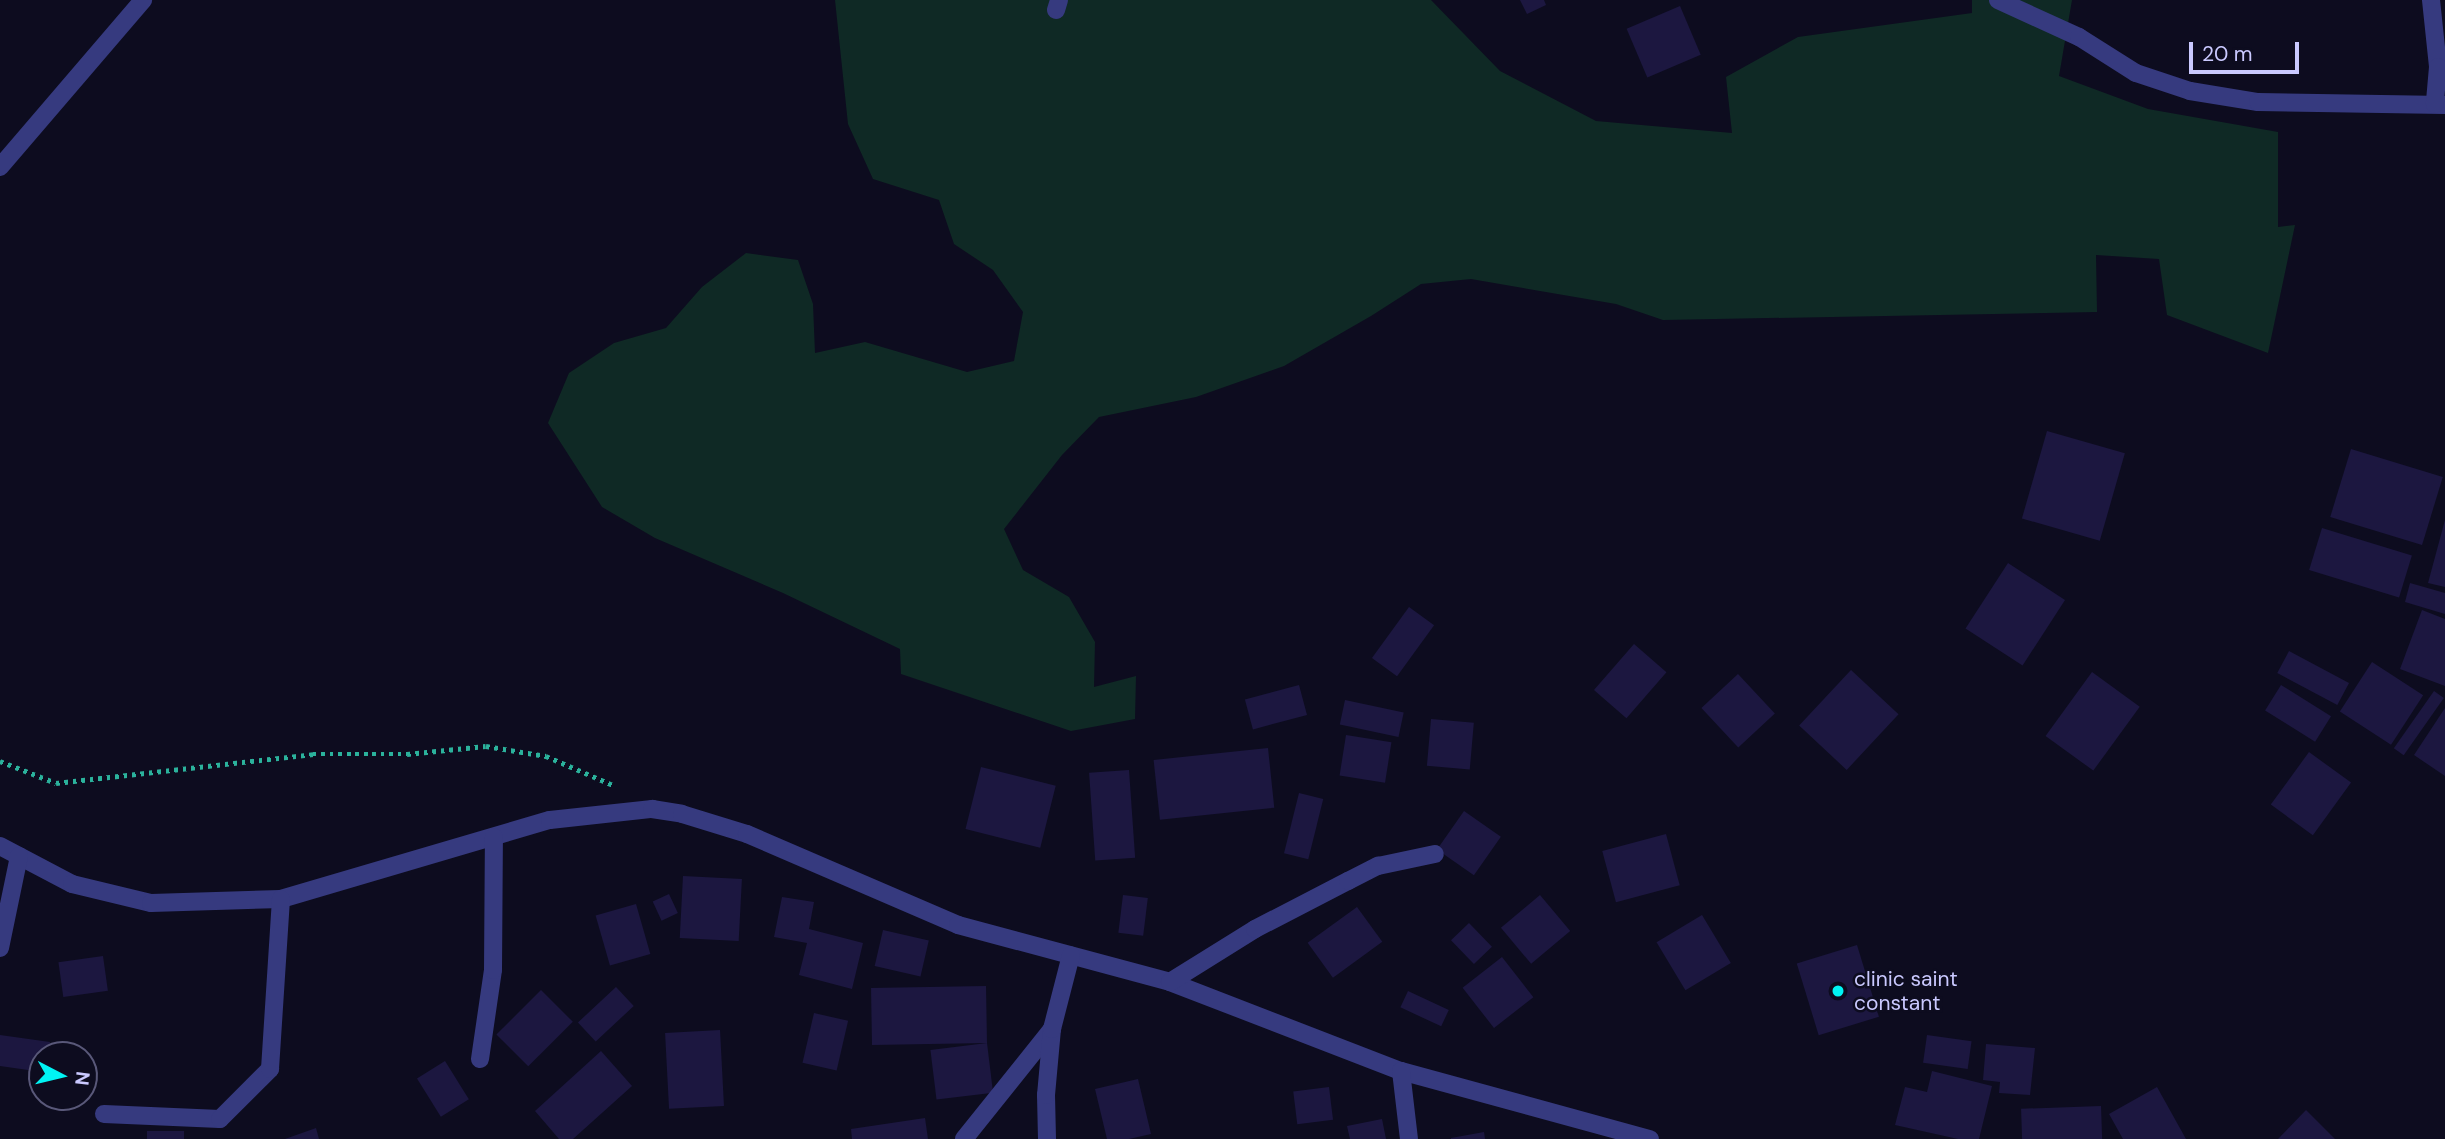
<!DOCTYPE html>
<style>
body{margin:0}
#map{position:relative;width:2445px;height:1139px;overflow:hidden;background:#0d0c1f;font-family:"DM Sans",sans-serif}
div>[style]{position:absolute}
.green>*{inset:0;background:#0f2925}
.building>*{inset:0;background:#1c1740;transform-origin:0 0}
.path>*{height:4.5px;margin-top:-2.25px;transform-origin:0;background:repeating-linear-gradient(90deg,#2bb29c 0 3.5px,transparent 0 8.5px)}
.minor>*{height:18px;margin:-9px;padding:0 9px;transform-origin:9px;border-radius:9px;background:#363a7f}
.dots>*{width:19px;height:19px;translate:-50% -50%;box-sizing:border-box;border:4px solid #0d0c1f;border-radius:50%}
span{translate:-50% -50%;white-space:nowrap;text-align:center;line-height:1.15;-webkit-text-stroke:5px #0d0c1f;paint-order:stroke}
.poi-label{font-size:21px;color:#cac9ff}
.left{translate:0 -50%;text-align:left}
.north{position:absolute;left:28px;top:1041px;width:70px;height:70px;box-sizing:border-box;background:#0d0c1f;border:2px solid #595879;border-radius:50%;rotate:97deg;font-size:19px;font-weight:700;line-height:28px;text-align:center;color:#cac9ff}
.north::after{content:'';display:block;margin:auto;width:24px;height:32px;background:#00f4f4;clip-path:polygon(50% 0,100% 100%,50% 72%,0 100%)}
.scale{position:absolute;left:2189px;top:42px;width:110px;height:32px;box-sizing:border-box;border:4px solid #cac9ff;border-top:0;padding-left:9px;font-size:21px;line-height:24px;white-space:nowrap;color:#cac9ff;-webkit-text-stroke:5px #0d0c1f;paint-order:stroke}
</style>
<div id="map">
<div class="green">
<i style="clip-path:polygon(835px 0,1431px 0,1500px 71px,1596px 121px,1732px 133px,1726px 77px,1798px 37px,1972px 13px,1972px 0,2072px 0,2059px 76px,2148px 109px,2278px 132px,2278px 227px,2295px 225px,2268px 353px,2167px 315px,2159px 259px,2096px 255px,2097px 312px,1663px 320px,1616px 304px,1471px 279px,1421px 284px,1371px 316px,1284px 366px,1196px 397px,1099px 417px,1062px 455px,1004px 529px,1023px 570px,1069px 597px,1095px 642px,1094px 687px,1136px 676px,1135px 719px,1071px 731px,901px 674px,900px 649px,783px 593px,655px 538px,602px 507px,548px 423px,569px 373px,614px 343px,666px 328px,702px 287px,746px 253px,798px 260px,813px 304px,815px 353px,865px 342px,967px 372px,1014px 361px,1023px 312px,993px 270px,954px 244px,939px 200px,873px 179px,848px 124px)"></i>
</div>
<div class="building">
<i style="clip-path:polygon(1520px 0,1544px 0,1546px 5px,1527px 14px)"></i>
<i style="left:1680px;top:6px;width:53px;height:58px;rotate:67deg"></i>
<i style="left:2047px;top:431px;width:81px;height:91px;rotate:16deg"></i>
<i style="left:2351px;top:449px;width:96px;height:71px;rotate:17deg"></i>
<i style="clip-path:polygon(2445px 520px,2445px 587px,2428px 583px)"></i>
<i style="left:2322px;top:528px;width:94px;height:44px;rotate:17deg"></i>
<i style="left:2008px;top:563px;width:68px;height:78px;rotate:33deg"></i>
<i style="clip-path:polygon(2410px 583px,2445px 593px,2445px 614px,2405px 602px)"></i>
<i style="left:1409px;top:607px;width:31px;height:63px;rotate:36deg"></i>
<i style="clip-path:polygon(2422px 610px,2445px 619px,2445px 686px,2400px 669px)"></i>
<i style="left:1634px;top:644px;width:43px;height:61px;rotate:41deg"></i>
<i style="left:2289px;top:651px;width:68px;height:25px;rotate:28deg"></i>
<i style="left:2372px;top:662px;width:61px;height:59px;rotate:33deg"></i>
<i style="left:1851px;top:670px;width:65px;height:76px;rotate:43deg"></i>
<i style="left:2092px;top:672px;width:59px;height:79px;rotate:36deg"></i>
<i style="left:1738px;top:674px;width:54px;height:50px;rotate:47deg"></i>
<i style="left:1299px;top:685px;width:31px;height:56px;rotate:75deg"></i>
<i style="left:2281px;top:685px;width:59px;height:30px;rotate:32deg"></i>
<i style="left:2434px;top:691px;width:12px;height:70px;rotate:35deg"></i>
<i style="left:1345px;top:700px;width:60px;height:25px;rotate:12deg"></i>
<i style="clip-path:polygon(2445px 708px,2445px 776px,2414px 755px)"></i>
<i style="left:1431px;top:719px;width:43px;height:47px;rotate:5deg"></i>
<i style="left:1346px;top:735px;width:46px;height:41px;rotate:9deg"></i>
<i style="left:1268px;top:748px;width:60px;height:115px;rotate:84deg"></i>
<i style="left:2309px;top:752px;width:52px;height:65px;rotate:36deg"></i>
<i style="left:981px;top:767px;width:77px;height:64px;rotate:14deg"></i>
<i style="left:1129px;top:770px;width:88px;height:40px;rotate:86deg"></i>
<i style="left:1299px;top:793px;width:25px;height:62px;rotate:14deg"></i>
<i style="left:1464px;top:811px;width:45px;height:47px;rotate:35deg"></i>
<i style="left:1666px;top:834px;width:53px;height:66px;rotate:75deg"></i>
<i style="left:683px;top:876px;width:59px;height:62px;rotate:3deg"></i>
<i style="left:669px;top:894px;width:21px;height:18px;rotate:65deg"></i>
<i style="left:1123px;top:895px;width:25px;height:38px;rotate:7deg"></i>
<i style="left:1540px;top:895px;width:47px;height:51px;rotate:50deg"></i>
<i style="clip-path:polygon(782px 897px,814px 902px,809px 929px,863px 943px,852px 989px,799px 975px,807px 943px,774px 937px)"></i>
<i style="left:636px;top:904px;width:52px;height:42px;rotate:74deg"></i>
<i style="left:1357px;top:907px;width:43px;height:61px;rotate:54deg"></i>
<i style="left:1702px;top:915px;width:56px;height:53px;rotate:59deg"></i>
<i style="left:1469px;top:923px;width:33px;height:25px;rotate:46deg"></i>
<i style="left:883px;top:930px;width:47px;height:37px;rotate:13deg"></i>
<i style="left:1857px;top:945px;width:75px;height:63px;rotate:73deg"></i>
<i style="left:103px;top:956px;width:35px;height:45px;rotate:82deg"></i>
<i style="left:1502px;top:957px;width:51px;height:50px;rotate:52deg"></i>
<i style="left:986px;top:986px;width:57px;height:115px;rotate:89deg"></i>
<i style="left:616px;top:987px;width:26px;height:52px;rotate:47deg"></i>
<i style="left:541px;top:990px;width:45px;height:63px;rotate:45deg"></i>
<i style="left:1408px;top:991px;width:45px;height:18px;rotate:25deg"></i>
<i style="left:814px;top:1013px;width:35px;height:51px;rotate:13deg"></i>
<i style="left:720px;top:1030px;width:76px;height:55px;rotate:87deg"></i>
<i style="clip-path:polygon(0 1035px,50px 1042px,48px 1055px,42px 1055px,42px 1072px,0 1066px)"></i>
<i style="left:1927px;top:1035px;width:45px;height:28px;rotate:8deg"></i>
<i style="left:987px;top:1043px;width:50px;height:57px;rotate:83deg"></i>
<i style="clip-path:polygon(1986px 1044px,2035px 1048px,2030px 1095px,1999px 1093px,2000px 1082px,1983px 1080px)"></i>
<i style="clip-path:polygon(601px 1051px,632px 1086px,573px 1139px,559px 1139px,535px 1111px)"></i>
<i style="left:445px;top:1061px;width:45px;height:33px;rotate:58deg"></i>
<i style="clip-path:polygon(1932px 1071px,1992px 1086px,1979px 1139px,1958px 1139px,1895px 1125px,1905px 1087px,1927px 1092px)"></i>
<i style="clip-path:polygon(1138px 1079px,1151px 1134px,1129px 1139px,1107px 1139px,1095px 1089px)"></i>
<i style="left:1329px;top:1087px;width:33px;height:36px;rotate:83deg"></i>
<i style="clip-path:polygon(2157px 1087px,2186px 1139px,2123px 1139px,2109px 1114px)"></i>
<i style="left:2101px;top:1106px;width:33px;height:80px;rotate:88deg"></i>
<i style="clip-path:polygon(2306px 1110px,2335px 1139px,2278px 1139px)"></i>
<i style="clip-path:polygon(925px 1118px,928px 1139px,852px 1139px,851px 1129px)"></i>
<i style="clip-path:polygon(1382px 1119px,1386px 1139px,1350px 1139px,1347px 1126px)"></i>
<i style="clip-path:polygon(316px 1128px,319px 1139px,285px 1139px)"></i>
<i style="left:147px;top:1131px;width:37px;height:8px"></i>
<i style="clip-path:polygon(1484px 1132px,1485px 1139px,1451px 1139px,1451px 1138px)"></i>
</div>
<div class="path">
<i style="left:0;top:761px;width:60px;rotate:21.4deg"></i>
<i style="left:56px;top:783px;width:259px;rotate:-6.4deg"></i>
<i style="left:313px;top:754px;width:94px"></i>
<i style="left:407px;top:754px;width:79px;rotate:-5.8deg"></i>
<i style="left:486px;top:746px;width:61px;rotate:9.5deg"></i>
<i style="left:546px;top:756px;width:73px;rotate:23.4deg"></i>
</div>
<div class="minor">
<i style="left:1998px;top:0;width:89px;rotate:24.6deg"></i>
<i style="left:2079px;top:37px;width:67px;rotate:32.3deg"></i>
<i style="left:2136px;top:73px;width:57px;rotate:18.4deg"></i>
<i style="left:2190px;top:91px;width:69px;rotate:9.2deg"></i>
<i style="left:2258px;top:102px;width:187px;rotate:0.9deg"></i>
<i style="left:2431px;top:0;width:67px;rotate:84deg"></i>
<i style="left:2438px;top:67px;width:37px;rotate:95deg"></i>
<i style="left:1056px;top:10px;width:10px;rotate:-73deg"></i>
<i style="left:0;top:167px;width:220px;rotate:-49.4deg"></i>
<i style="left:0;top:846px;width:81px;rotate:27.8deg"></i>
<i style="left:72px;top:884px;width:81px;rotate:13.5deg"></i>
<i style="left:151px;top:903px;width:130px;rotate:-1.8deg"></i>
<i style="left:281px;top:899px;width:280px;rotate:-16.4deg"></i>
<i style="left:550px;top:820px;width:103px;rotate:-6.2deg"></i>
<i style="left:652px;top:809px;width:30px;rotate:9deg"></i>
<i style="left:682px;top:814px;width:68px;rotate:17.1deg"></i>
<i style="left:747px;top:834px;width:230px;rotate:23.3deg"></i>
<i style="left:958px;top:925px;width:220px;rotate:15deg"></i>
<i style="left:1170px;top:982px;width:248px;rotate:21.1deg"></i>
<i style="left:1401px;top:1071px;width:258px;rotate:15.3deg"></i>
<i style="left:0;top:948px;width:94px;rotate:-78.3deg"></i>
<i style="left:1170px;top:982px;width:100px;rotate:-31.9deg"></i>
<i style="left:1255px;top:929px;width:105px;rotate:-27.3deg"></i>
<i style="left:1348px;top:881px;width:34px;rotate:-27deg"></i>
<i style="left:1378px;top:866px;width:58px;rotate:-11.9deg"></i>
<i style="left:480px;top:1059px;width:90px;rotate:-81.7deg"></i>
<i style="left:493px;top:970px;width:133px;rotate:-89.6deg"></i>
<i style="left:1401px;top:1071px;width:68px;rotate:83.3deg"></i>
<i style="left:104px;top:1114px;width:116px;rotate:2.5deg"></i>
<i style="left:220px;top:1119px;width:71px;rotate:-45deg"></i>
<i style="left:270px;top:1069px;width:170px;rotate:-86.3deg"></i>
<i style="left:964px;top:1139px;width:141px;rotate:-51.3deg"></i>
<i style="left:1047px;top:1139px;width:44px;rotate:-91.3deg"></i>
<i style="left:1046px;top:1095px;width:66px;rotate:-84.8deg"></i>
<i style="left:1052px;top:1029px;width:76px;rotate:-75.6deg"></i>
</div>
<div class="dots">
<i style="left:1838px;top:991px;background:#00f4f4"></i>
</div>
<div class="poi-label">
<span class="left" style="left:1854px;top:991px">clinic saint<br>constant</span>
</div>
<div class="north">N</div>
<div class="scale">20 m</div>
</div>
